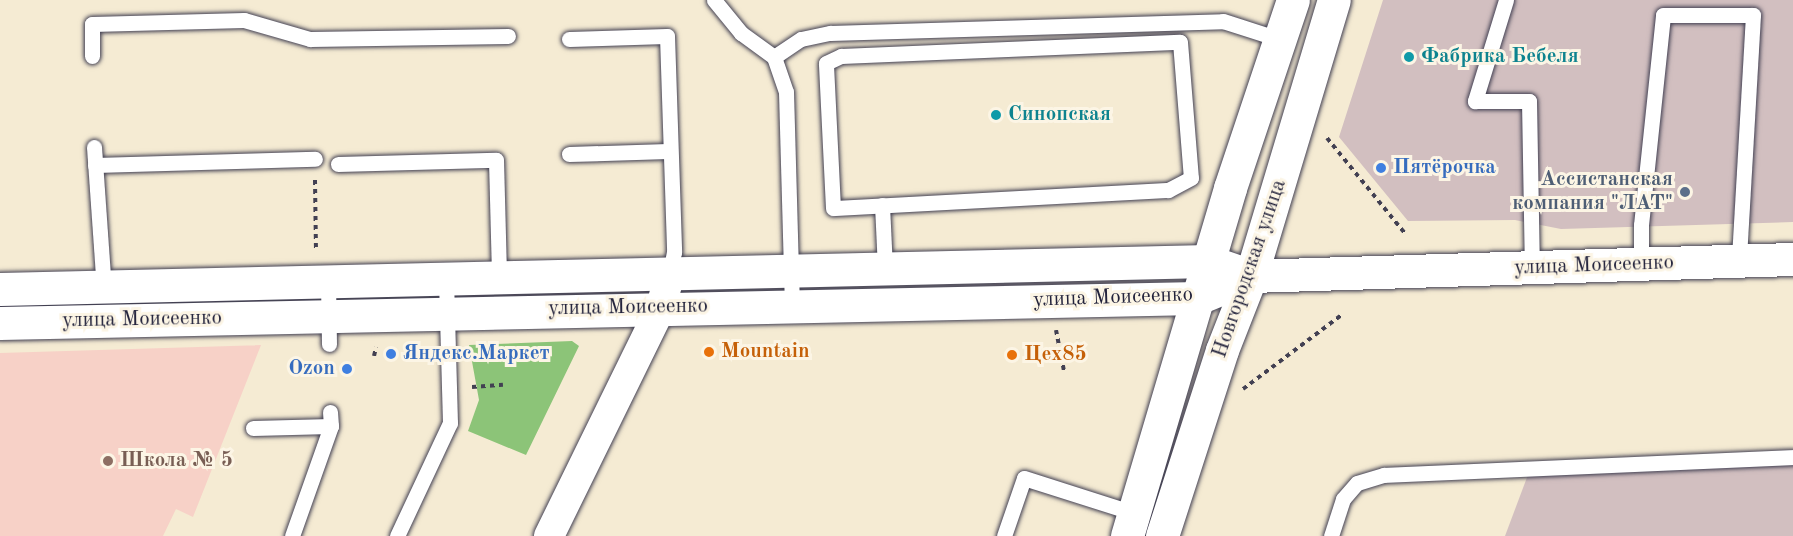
<!DOCTYPE html>
<meta charset="utf-8">
<style>
body{margin:0}
#map{position:relative;width:1793px;height:536px;overflow:hidden;background:#f5ebd3;font-family:"Old Standard TT",serif}
div>[style]{position:absolute}
.built>*{inset:0;background:#f7d1c7}
.industrial>*{inset:0;background:#d2bfc0}
.green>*{inset:0;background:#8cc478}
.path>*{height:4px;margin-top:-2px;transform-origin:0;background:repeating-linear-gradient(90deg,#424052 0 4.5px,transparent 0 9px)}
.roads{filter:drop-shadow(0 0 2px #424052) drop-shadow(0 0 2px #424052)}
.lane>*{height:15px;margin:-7.5px;padding:0 7.5px;transform-origin:7.5px;border-radius:7.5px;background:#fff}
.street>*{height:30px;margin:-15px;padding:0 15px;transform-origin:15px;border-radius:15px;background:#fff}
.secondary>*{height:33px;margin:-16.5px;padding:0 16.5px;transform-origin:16.5px;border-radius:16.5px;background:#fff}
.dots>*{width:16px;height:16px;translate:-50% -50%;box-sizing:border-box;border:3px solid #fcf5e5;border-radius:50%}
span{translate:-50% -50%;white-space:nowrap;text-align:center;line-height:1.15;-webkit-text-stroke:6px #fcf5e5;paint-order:stroke}
.culture-label{font-size:21px;color:#0d838f;font-weight:700}
.left{translate:0 -50%;text-align:left}
.shop-label{font-size:21px;color:#366cbe;font-weight:700}
.right{translate:-100% -50%;text-align:right}
.service-label{font-size:21px;color:#4e5e75;font-weight:700}
.street-label{font-size:21px;color:#22223b}
.food-label{font-size:21px;color:#c56008;font-weight:700}
.education-label{font-size:21px;color:#785e54;font-weight:700}
</style>
<div id="map">
<div class="built">
<i style="clip-path:polygon(261px 345px,193px 517px,176px 509px,163px 536px,0 536px,0 353px)"></i>
</div>
<div class="industrial">
<i style="clip-path:polygon(1383px 0,1793px 0,1793px 222px,1561px 229px,1515px 220px,1408px 221px,1339px 137px)"></i>
<i style="clip-path:polygon(1793px 465px,1793px 536px,1505px 536px,1529px 472px)"></i>
</div>
<div class="green">
<i style="clip-path:polygon(572px 341px,579px 346px,526px 455px,468px 431px,479px 400px,469px 345px)"></i>
</div>
<div class="path">
<i style="left:1327px;top:138px;width:122px;rotate:50.7deg"></i>
<i style="left:315px;top:180px;width:71px;rotate:89.2deg"></i>
<i style="left:1056px;top:330px;width:42px;rotate:79deg"></i>
<i style="left:374px;top:356px;width:9px;rotate:-77deg"></i>
<i style="left:472px;top:387px;width:31px;rotate:-4deg"></i>
<i style="left:1243px;top:389px;width:125px;rotate:-36.9deg"></i>
</div>
<div class="roads">
<div class="lane">
<i style="left:714px;top:0;width:43px;rotate:50.7deg"></i>
<i style="left:741px;top:33px;width:41px;rotate:36deg"></i>
<i style="left:774px;top:57px;width:37px;rotate:71deg"></i>
<i style="left:786px;top:92px;width:213px;rotate:88.4deg"></i>
<i style="left:1506px;top:0;width:106px;rotate:107.1deg"></i>
<i style="left:1475px;top:101px;width:54px"></i>
<i style="left:1529px;top:101px;width:168px;rotate:89deg"></i>
<i style="left:569px;top:39px;width:98px;rotate:-1.8deg"></i>
<i style="left:667px;top:36px;width:216px;rotate:88.1deg"></i>
<i style="left:674px;top:252px;width:21px;rotate:101deg"></i>
<i style="left:1180px;top:42px;width:136px;rotate:85.4deg"></i>
<i style="left:1191px;top:178px;width:26px;rotate:152deg"></i>
<i style="left:1168px;top:190px;width:335px;rotate:176.9deg"></i>
<i style="left:833px;top:208px;width:145px;rotate:-92.8deg"></i>
<i style="left:826px;top:63px;width:17px;rotate:-25deg"></i>
<i style="left:841px;top:56px;width:339px;rotate:-2.4deg"></i>
<i style="left:92px;top:56px;width:32px;rotate:-90deg"></i>
<i style="left:92px;top:24px;width:152px;rotate:-1.5deg"></i>
<i style="left:244px;top:20px;width:69px;rotate:16.1deg"></i>
<i style="left:310px;top:39px;width:198px;rotate:-0.9deg"></i>
<i style="left:774px;top:57px;width:32px;rotate:-34deg"></i>
<i style="left:801px;top:39px;width:30px;rotate:-12deg"></i>
<i style="left:830px;top:33px;width:393px;rotate:-1.7deg"></i>
<i style="left:1223px;top:21px;width:59px;rotate:17.8deg"></i>
<i style="left:94px;top:147px;width:143px;rotate:86deg"></i>
<i style="left:569px;top:154px;width:99px;rotate:-1.7deg"></i>
<i style="left:338px;top:164px;width:158px;rotate:-1.5deg"></i>
<i style="left:496px;top:160px;width:117px;rotate:88.5deg"></i>
<i style="left:95px;top:165px;width:220px;rotate:-1.6deg"></i>
<i style="left:882px;top:205px;width:63px;rotate:87.3deg"></i>
<i style="left:1641px;top:265px;width:40px;rotate:-90deg"></i>
<i style="left:1641px;top:225px;width:211px;rotate:-84deg"></i>
<i style="left:1663px;top:15px;width:90px"></i>
<i style="left:1753px;top:15px;width:246px;rotate:93.3deg"></i>
<i style="left:328px;top:281px;width:63px;rotate:89.1deg"></i>
<i style="left:253px;top:428px;width:78px;rotate:-1.5deg"></i>
<i style="left:292px;top:536px;width:117px;rotate:-70.5deg"></i>
<i style="left:331px;top:426px;width:14px;rotate:-94deg"></i>
<i style="left:397px;top:536px;width:125px;rotate:-64.9deg"></i>
<i style="left:450px;top:423px;width:145px;rotate:-91.6deg"></i>
<i style="left:1004px;top:536px;width:61px;rotate:-71deg"></i>
<i style="left:1024px;top:478px;width:115px;rotate:17.7deg"></i>
<i style="left:1331px;top:536px;width:39px;rotate:-72deg"></i>
<i style="left:1343px;top:499px;width:21px;rotate:-49deg"></i>
<i style="left:1357px;top:483px;width:28px;rotate:-17deg"></i>
<i style="left:1384px;top:475px;width:409px;rotate:-2.5deg"></i>
</div>
<div class="street">
<i style="left:549px;top:536px;width:255px;rotate:-63.9deg"></i>
<i style="left:661px;top:307px;width:35px;rotate:-75deg"></i>
</div>
<div class="secondary">
<i style="left:0;top:289px;width:1208px;rotate:-1.33deg"></i>
<i style="left:1208px;top:261px;width:46px;rotate:19.2deg"></i>
<i style="left:0;top:323px;width:1198px;rotate:-1.2deg"></i>
<i style="left:1198px;top:298px;width:57px;rotate:-22.5deg"></i>
<i style="left:1251px;top:276px;width:542px;rotate:-1.8deg"></i>
<i style="left:1127px;top:536px;width:363px;rotate:-73.5deg"></i>
<i style="left:1230px;top:188px;width:198px;rotate:-71.5deg"></i>
<i style="left:1162px;top:536px;width:195px;rotate:-72.1deg"></i>
<i style="left:1222px;top:350px;width:79px;rotate:-68.6deg"></i>
<i style="left:1251px;top:276px;width:288px;rotate:-73.3deg"></i>
</div>
</div>
<div class="dots">
<i style="left:1409px;top:57px;background:#0f9aa8"></i>
<i style="left:996px;top:115px;background:#0f9aa8"></i>
<i style="left:1381px;top:168px;background:#3f7fe0"></i>
<i style="left:1685px;top:192px;background:#5c6f8a"></i>
<i style="left:709px;top:352px;background:#e8710a"></i>
<i style="left:391px;top:354px;background:#3f7fe0"></i>
<i style="left:1012px;top:355px;background:#e8710a"></i>
<i style="left:347px;top:369px;background:#3f7fe0"></i>
<i style="left:108px;top:461px;background:#8d6e63"></i>
</div>
<div class="culture-label">
<span class="left" style="left:1421px;top:57px">Фабрика Бебеля</span>
<span class="left" style="left:1008px;top:115px">Синопская</span>
</div>
<div class="shop-label">
<span class="left" style="left:1393px;top:168px">Пятёрочка</span>
<span class="left" style="left:403px;top:354px">Яндекс.Маркет</span>
<span class="right" style="left:335px;top:369px">Ozon</span>
</div>
<div class="service-label">
<span class="right" style="left:1673px;top:192px">Ассистанская<br>компания "ЛАТ"</span>
</div>
<div class="street-label">
<span style="left:1594px;top:266px;rotate:-2deg">улица Моисеенко</span>
<span style="left:1250px;top:269px;rotate:-71deg">Новгородская улица</span>
<span style="left:1113px;top:298px;rotate:-2deg">улица Моисеенко</span>
<span style="left:628px;top:308px;rotate:-1deg">улица Моисеенко</span>
<span style="left:142px;top:320px;rotate:-1deg">улица Моисеенко</span>
</div>
<div class="food-label">
<span class="left" style="left:721px;top:352px">Mountain</span>
<span class="left" style="left:1024px;top:355px">Цех85</span>
</div>
<div class="education-label">
<span class="left" style="left:120px;top:461px">Школа № 5</span>
</div>
</div>
